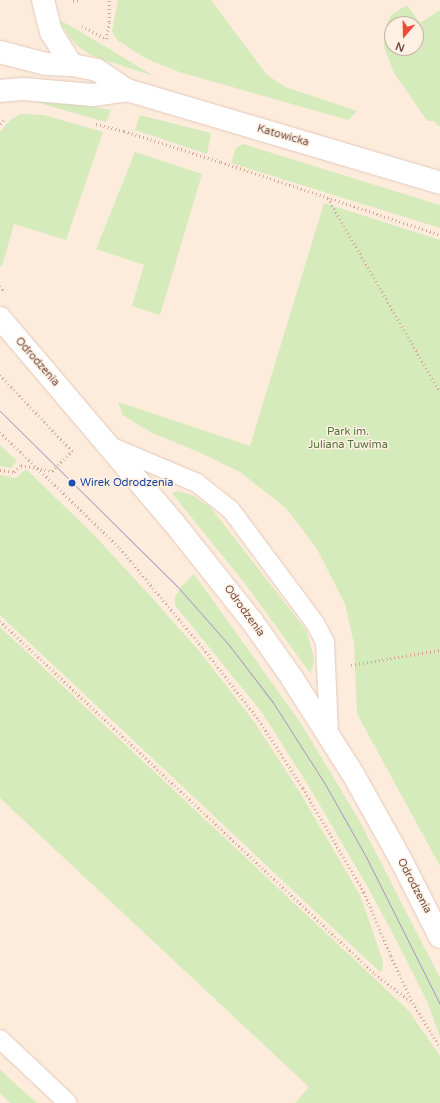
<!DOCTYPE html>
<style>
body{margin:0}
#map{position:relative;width:440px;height:1103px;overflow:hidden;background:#fdecdc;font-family:"Varela Round",sans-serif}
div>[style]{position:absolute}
.green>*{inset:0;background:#d5ebbb}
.path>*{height:2.5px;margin-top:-1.25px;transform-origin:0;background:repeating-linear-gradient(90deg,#d8a797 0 1px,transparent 0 4px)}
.roads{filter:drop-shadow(0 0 1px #e3c8bc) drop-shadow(0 0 1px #e3c8bc)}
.service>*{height:18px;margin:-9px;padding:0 9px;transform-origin:9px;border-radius:9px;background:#fff}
.tertiary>*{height:22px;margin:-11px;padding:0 11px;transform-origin:11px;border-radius:11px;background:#fff}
.tram>*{height:1px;margin:-0.5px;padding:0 0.5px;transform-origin:0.5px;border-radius:0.5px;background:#ad9cc6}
.dots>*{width:11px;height:11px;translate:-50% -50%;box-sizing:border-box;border:2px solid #fff0e4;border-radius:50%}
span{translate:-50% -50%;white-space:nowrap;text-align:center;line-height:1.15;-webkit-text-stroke:3px #fff0e4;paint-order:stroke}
.street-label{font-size:11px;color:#734e44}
.park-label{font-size:11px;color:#53743a}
.transit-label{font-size:11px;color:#164399}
.left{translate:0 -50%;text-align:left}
.north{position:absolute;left:384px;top:16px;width:40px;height:40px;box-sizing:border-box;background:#fff0e4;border:1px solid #c7afa4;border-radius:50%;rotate:200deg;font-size:11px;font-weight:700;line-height:16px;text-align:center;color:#734e44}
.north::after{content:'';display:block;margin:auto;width:14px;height:18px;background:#f04839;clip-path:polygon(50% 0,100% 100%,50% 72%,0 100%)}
</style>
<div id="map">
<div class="green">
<i style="clip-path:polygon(118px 0,211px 0,267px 75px,285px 87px,357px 111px,348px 120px,179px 72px,145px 58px,117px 40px,112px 31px)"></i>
<i style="clip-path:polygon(evenodd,407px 5px,420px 23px,440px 10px,440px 127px,434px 121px,427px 121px,393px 71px,384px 47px,386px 25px,392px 14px,407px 5px,392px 24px,416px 24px,416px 48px,392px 48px,392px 24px)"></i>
<i style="clip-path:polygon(59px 20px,76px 29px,154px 76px,104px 60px,89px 54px,79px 47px,70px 38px)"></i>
<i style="clip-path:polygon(34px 100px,66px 102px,111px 110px,106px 122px,43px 104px)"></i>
<i style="clip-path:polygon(21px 114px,44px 115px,103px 132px,66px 240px,14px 224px,2px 266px,0 267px,0 132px,10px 120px)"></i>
<i style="clip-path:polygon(140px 115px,211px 133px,207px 154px,135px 130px)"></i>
<i style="clip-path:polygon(243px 144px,440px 205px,440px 228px,231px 163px,236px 148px)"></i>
<i style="clip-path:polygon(135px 152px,202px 174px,160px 315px,132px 306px,144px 265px,96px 249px)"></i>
<i style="clip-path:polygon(324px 203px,440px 240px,440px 866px,357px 714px,354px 644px,345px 604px,317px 549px,286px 508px,240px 472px,201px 453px,152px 433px,123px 415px,118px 402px,250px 446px)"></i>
<i style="clip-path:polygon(0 445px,17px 461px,11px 468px,0 466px)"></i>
<i style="clip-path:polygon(26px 469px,93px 534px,154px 600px,200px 652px,255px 723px,299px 791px,360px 895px,383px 961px,382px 971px,379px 971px,365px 958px,0 615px,0 475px,16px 478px)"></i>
<i style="clip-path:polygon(177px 491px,192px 495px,211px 508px,306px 630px,313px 654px,314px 663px,310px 673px,246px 585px,172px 493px)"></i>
<i style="clip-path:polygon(194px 574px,300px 722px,359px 820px,440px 978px,440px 1037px,427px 1001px,406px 959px,369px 889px,308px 785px,263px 714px,175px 605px,175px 597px,182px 586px)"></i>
<i style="clip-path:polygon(0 627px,408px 1010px,440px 1056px,440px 1103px,295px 1103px,309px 1087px,0 798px)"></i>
<i style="clip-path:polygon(0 1069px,11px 1080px,37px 1103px,10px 1103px,0 1093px)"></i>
</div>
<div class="path">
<i style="left:73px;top:1px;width:5px;rotate:-11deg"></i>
<i style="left:82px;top:26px;width:27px;rotate:28deg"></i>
<i style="left:106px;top:39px;width:17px;rotate:-80deg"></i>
<i style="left:109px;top:22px;width:22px;rotate:-90deg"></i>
<i style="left:0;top:124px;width:6px;rotate:-51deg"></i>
<i style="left:96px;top:124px;width:29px;rotate:14deg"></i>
<i style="left:124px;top:131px;width:102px;rotate:17.7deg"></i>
<i style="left:221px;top:162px;width:231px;rotate:18.4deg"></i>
<i style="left:328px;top:198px;width:224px;rotate:60deg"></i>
<i style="left:0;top:286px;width:6px;rotate:51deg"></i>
<i style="left:0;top:375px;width:105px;rotate:46.5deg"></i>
<i style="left:72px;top:451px;width:4px;rotate:-27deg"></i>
<i style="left:0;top:432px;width:167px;rotate:44deg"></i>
<i style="left:120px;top:548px;width:130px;rotate:50.3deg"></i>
<i style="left:203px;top:648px;width:91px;rotate:52.1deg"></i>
<i style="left:259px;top:720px;width:81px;rotate:57.1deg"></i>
<i style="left:303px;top:788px;width:121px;rotate:59.6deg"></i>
<i style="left:364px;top:892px;width:69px;rotate:67.1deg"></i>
<i style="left:391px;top:956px;width:52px;rotate:64.9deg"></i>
<i style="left:0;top:470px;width:14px;rotate:8deg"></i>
<i style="left:14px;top:472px;width:10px;rotate:-45deg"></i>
<i style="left:21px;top:465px;width:32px;rotate:11deg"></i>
<i style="left:52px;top:471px;width:28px;rotate:-45deg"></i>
<i style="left:0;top:621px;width:515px;rotate:43.27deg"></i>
<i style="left:375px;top:974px;width:48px;rotate:37.3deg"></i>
<i style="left:413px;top:1003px;width:52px;rotate:58.5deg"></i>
<i style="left:351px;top:665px;width:90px;rotate:-9.6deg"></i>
</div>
<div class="roads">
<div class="service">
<i style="left:110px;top:446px;width:95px;rotate:23deg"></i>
<i style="left:197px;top:483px;width:43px;rotate:38.5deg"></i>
<i style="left:231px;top:510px;width:141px;rotate:53.4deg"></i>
<i style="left:315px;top:623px;width:21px;rotate:62deg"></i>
<i style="left:325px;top:642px;width:93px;rotate:87.5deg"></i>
<i style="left:0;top:1039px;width:93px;rotate:43.3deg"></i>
</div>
<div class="tertiary">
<i style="left:43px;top:0;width:33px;rotate:76deg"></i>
<i style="left:51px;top:32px;width:39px;rotate:58deg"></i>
<i style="left:0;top:52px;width:48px;rotate:14.6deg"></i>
<i style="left:46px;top:64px;width:26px;rotate:2deg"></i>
<i style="left:72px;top:65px;width:25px;rotate:11deg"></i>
<i style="left:97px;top:70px;width:36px;rotate:34deg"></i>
<i style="left:127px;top:90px;width:327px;rotate:16.5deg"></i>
<i style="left:0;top:91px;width:24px;rotate:-5deg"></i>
<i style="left:24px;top:89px;width:69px;rotate:5deg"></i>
<i style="left:93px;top:95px;width:34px;rotate:-8deg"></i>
<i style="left:0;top:318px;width:269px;rotate:49.7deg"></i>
<i style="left:174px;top:523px;width:125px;rotate:51.5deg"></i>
<i style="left:252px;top:621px;width:70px;rotate:54.9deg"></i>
<i style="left:292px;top:678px;width:114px;rotate:57.6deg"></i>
<i style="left:353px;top:774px;width:98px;rotate:60.8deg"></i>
<i style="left:401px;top:860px;width:86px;rotate:63.1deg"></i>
</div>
</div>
<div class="tram">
<i style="left:0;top:411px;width:249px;rotate:44.7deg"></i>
<i style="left:177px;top:586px;width:79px;rotate:48.6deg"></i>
<i style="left:229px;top:645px;width:71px;rotate:52.5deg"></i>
<i style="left:272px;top:701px;width:98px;rotate:57.4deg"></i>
<i style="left:325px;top:784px;width:81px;rotate:60.6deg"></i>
<i style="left:365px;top:855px;width:167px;rotate:63.3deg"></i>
</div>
<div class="dots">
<i style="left:72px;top:483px;background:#1a4fb4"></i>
</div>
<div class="street-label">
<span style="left:283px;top:136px;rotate:16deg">Katowicka</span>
<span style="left:37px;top:362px;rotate:49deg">Odrodzenia</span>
<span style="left:244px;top:611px;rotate:54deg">Odrodzenia</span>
<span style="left:414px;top:886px;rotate:62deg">Odrodzenia</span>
</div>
<div class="park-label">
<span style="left:348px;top:439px">Park im.<br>Juliana Tuwima</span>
</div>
<div class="transit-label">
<span class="left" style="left:80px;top:483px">Wirek Odrodzenia</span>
</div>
<div class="north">N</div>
</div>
